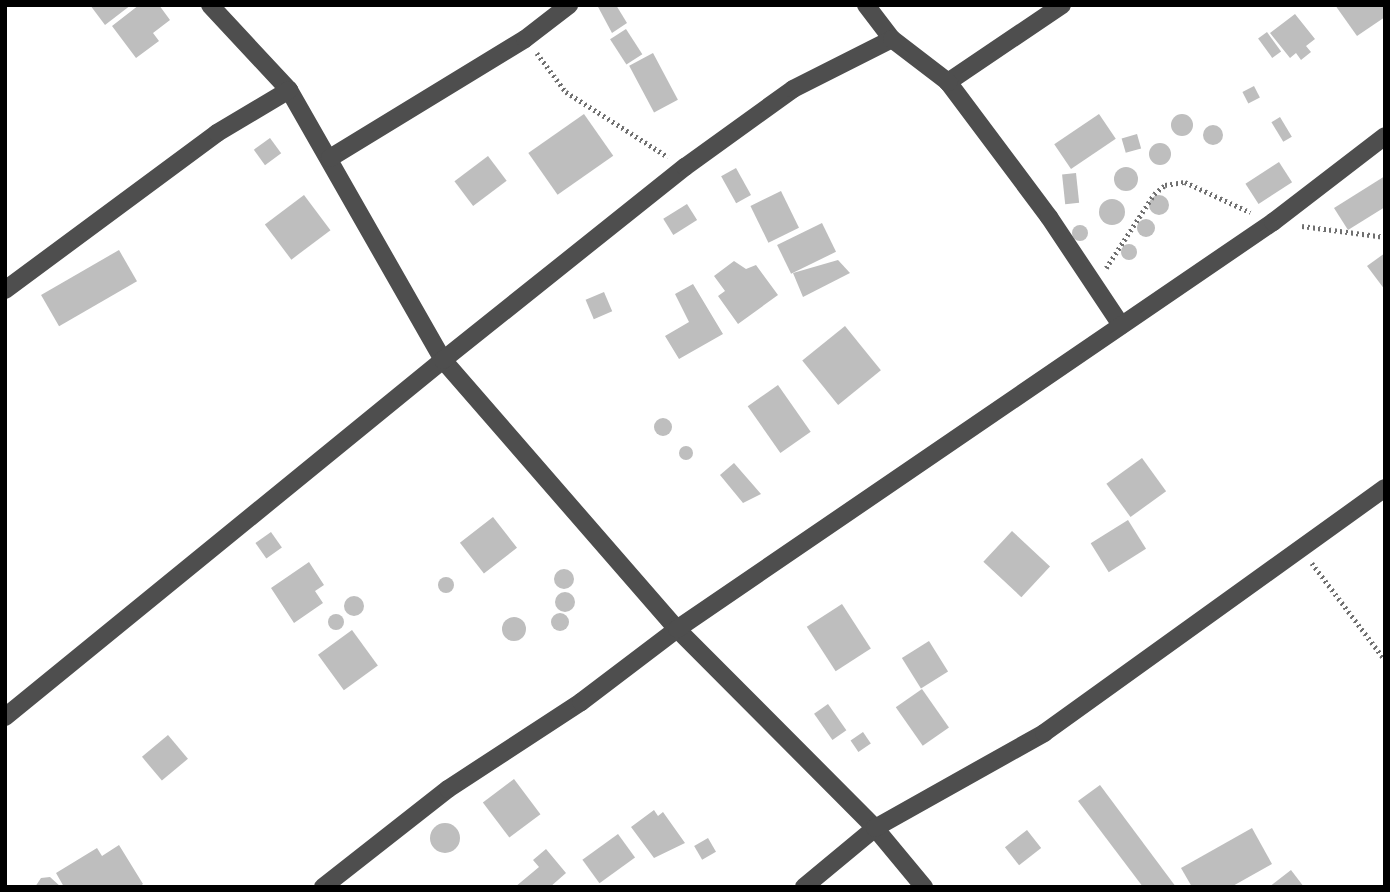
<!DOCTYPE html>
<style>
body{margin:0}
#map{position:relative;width:1390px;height:892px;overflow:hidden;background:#fff;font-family:Karla,sans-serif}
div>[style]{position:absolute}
.building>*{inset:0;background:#bebebe;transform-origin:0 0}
.round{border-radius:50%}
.path>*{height:4.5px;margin-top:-2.25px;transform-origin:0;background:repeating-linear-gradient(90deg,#707070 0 2px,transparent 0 5.5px)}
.minor>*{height:18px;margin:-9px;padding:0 9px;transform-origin:9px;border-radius:9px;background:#4e4e4e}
span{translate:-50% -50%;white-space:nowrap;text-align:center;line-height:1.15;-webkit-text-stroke:5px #fff;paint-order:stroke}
.frame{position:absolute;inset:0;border:7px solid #000;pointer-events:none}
</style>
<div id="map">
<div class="building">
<i style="clip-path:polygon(90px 5px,131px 5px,105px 25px)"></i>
<i style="clip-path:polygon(139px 5px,159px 5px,170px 20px,153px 33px,159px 41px,136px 58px,112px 26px)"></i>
<i style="clip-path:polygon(597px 5px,616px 5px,627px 23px,612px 33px)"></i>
<i style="clip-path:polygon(1335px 5px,1385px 5px,1385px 17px,1357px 36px)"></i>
<i style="clip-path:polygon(1295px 14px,1315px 39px,1306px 46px,1311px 52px,1301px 60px,1296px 53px,1290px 58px,1270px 33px)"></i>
<i style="left:626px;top:29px;width:30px;height:19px;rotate:57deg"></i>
<i style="left:1267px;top:32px;width:24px;height:11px;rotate:54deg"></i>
<i style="left:653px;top:53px;width:53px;height:27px;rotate:62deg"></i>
<i style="left:1254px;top:86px;width:13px;height:13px;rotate:63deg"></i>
<i style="left:584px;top:114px;width:51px;height:68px;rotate:55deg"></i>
<i style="left:1099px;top:114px;width:30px;height:54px;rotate:56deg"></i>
<i class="round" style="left:1171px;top:114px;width:22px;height:22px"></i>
<i style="left:1280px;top:117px;width:23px;height:10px;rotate:59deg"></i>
<i class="round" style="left:1203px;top:125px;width:20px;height:20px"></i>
<i style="left:1137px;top:134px;width:15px;height:16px;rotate:74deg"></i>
<i style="left:270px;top:138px;width:19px;height:20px;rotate:54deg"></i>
<i class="round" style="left:1149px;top:143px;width:22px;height:22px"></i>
<i style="left:488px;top:156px;width:31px;height:42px;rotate:53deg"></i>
<i style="left:1279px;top:162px;width:24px;height:40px;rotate:57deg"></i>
<i class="round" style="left:1114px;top:167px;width:24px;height:24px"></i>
<i style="left:736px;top:168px;width:31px;height:17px;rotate:61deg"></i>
<i style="left:1076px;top:173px;width:30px;height:14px;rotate:84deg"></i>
<i style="clip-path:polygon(1385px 176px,1385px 207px,1348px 230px,1334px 208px)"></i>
<i style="left:781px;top:191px;width:41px;height:34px;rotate:64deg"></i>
<i class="round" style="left:1149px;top:195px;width:20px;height:20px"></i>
<i style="left:304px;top:195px;width:44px;height:49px;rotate:53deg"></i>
<i class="round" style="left:1099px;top:199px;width:26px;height:26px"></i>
<i style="left:687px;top:204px;width:19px;height:28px;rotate:58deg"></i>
<i class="round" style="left:1137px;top:219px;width:18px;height:18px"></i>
<i style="left:822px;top:223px;width:32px;height:50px;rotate:64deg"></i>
<i class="round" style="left:1072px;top:225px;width:16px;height:16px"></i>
<i class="round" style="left:1121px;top:244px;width:16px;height:16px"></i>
<i style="left:119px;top:250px;width:36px;height:90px;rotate:60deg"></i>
<i style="clip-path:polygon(1385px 253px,1385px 290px,1367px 266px)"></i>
<i style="clip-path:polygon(838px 260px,850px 273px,803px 297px,793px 273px)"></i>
<i style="clip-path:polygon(734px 261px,746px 269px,756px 265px,778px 295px,738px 324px,718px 296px,725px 291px,714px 276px)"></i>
<i style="clip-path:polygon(693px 284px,723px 334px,679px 359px,665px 336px,689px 322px,675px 294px)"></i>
<i style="left:604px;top:292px;width:21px;height:20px;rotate:67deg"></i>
<i style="left:845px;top:326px;width:57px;height:55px;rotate:51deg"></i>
<i style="left:778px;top:385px;width:57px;height:37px;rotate:55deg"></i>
<i class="round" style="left:654px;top:418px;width:18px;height:18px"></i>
<i class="round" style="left:679px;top:446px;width:14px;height:14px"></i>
<i style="left:1142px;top:458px;width:41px;height:44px;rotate:54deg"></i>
<i style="clip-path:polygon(734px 463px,761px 494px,743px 503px,720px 475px)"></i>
<i style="left:493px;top:517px;width:39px;height:42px;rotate:52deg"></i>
<i style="left:1128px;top:520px;width:34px;height:44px;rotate:58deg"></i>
<i style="left:1012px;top:531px;width:52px;height:42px;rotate:43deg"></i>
<i style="left:271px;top:532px;width:19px;height:19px;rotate:55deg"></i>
<i style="clip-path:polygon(309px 562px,324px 585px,315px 591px,323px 603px,294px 623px,271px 588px)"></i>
<i class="round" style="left:554px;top:569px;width:20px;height:20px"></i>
<i class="round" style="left:438px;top:577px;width:16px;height:16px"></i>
<i class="round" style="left:555px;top:592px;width:20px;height:20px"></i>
<i class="round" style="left:344px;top:596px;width:20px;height:20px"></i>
<i style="left:842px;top:604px;width:53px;height:42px;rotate:57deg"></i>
<i class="round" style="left:551px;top:613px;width:18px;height:18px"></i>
<i class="round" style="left:328px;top:614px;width:16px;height:16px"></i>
<i class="round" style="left:502px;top:617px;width:24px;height:24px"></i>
<i style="left:352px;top:630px;width:44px;height:42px;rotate:54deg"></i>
<i style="left:929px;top:641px;width:36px;height:32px;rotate:58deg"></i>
<i style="left:922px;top:689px;width:47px;height:32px;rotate:55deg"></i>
<i style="left:828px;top:704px;width:32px;height:17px;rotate:55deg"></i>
<i style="left:863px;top:732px;width:14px;height:15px;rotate:56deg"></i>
<i style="left:168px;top:735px;width:31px;height:34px;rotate:50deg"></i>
<i style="left:514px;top:779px;width:44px;height:39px;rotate:53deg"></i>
<i style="clip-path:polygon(1100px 785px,1176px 887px,1143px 887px,1078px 801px)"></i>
<i style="clip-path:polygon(654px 810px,658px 816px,663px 812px,685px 843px,654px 858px,631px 827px)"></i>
<i class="round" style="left:430px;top:823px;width:30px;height:30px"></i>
<i style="clip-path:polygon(1252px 828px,1272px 864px,1231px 887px,1192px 887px,1181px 868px)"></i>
<i style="left:1027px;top:830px;width:23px;height:28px;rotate:52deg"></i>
<i style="left:618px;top:834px;width:29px;height:44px;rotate:54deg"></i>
<i style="left:708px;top:838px;width:16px;height:16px;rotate:60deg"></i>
<i style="clip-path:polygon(119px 845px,143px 884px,139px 887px,64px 887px,56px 873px,97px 848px,102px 856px)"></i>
<i style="clip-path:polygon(546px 849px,566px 873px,550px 887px,515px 887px,539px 867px,533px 860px)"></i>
<i style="clip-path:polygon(1291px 870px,1304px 887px,1269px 887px)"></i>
<i style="clip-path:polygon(50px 877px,61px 887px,35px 887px,41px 878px)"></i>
</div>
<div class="path">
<i style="left:537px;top:53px;width:49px;rotate:53.4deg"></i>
<i style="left:566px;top:92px;width:121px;rotate:32.5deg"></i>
<i style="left:1302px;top:226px;width:84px;rotate:7.5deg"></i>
<i style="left:1106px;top:268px;width:88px;rotate:-57deg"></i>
<i style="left:1154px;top:194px;width:14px;rotate:-39deg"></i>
<i style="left:1165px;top:185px;width:20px;rotate:-9deg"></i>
<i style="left:1185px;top:182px;width:72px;rotate:24.8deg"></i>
<i style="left:1312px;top:563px;width:121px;rotate:53deg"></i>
</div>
<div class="minor">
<i style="left:210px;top:5px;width:116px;rotate:47.1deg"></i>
<i style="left:289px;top:90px;width:311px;rotate:60.3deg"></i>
<i style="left:443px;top:360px;width:357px;rotate:49deg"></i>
<i style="left:677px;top:629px;width:281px;rotate:45.1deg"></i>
<i style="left:875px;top:828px;width:77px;rotate:50.3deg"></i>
<i style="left:866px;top:5px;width:43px;rotate:52.6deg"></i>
<i style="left:1062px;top:5px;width:138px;rotate:146deg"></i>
<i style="left:948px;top:82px;width:169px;rotate:53.2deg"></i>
<i style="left:1049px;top:217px;width:130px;rotate:56.3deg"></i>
<i style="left:330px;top:158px;width:228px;rotate:-31.4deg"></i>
<i style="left:525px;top:39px;width:56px;rotate:-37.7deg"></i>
<i style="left:5px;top:290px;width:264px;rotate:-36.5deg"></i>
<i style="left:217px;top:133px;width:84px;rotate:-30.8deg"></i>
<i style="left:5px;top:717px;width:565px;rotate:-39.18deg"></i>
<i style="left:443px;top:360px;width:310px;rotate:-38.6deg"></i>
<i style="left:685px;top:167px;width:133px;rotate:-35.8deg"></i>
<i style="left:793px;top:89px;width:111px;rotate:-26.8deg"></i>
<i style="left:892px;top:39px;width:71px;rotate:37.5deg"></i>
<i style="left:323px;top:887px;width:159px;rotate:-38.1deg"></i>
<i style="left:448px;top:789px;width:159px;rotate:-33.2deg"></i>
<i style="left:581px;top:702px;width:121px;rotate:-37.2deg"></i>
<i style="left:677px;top:629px;width:722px;rotate:-34.33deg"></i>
<i style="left:1273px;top:222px;width:141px;rotate:-37.5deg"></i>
<i style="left:804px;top:887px;width:92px;rotate:-39.7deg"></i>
<i style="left:875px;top:828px;width:194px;rotate:-29.3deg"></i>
<i style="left:1044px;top:733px;width:420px;rotate:-35.7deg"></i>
</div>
<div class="frame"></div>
</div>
